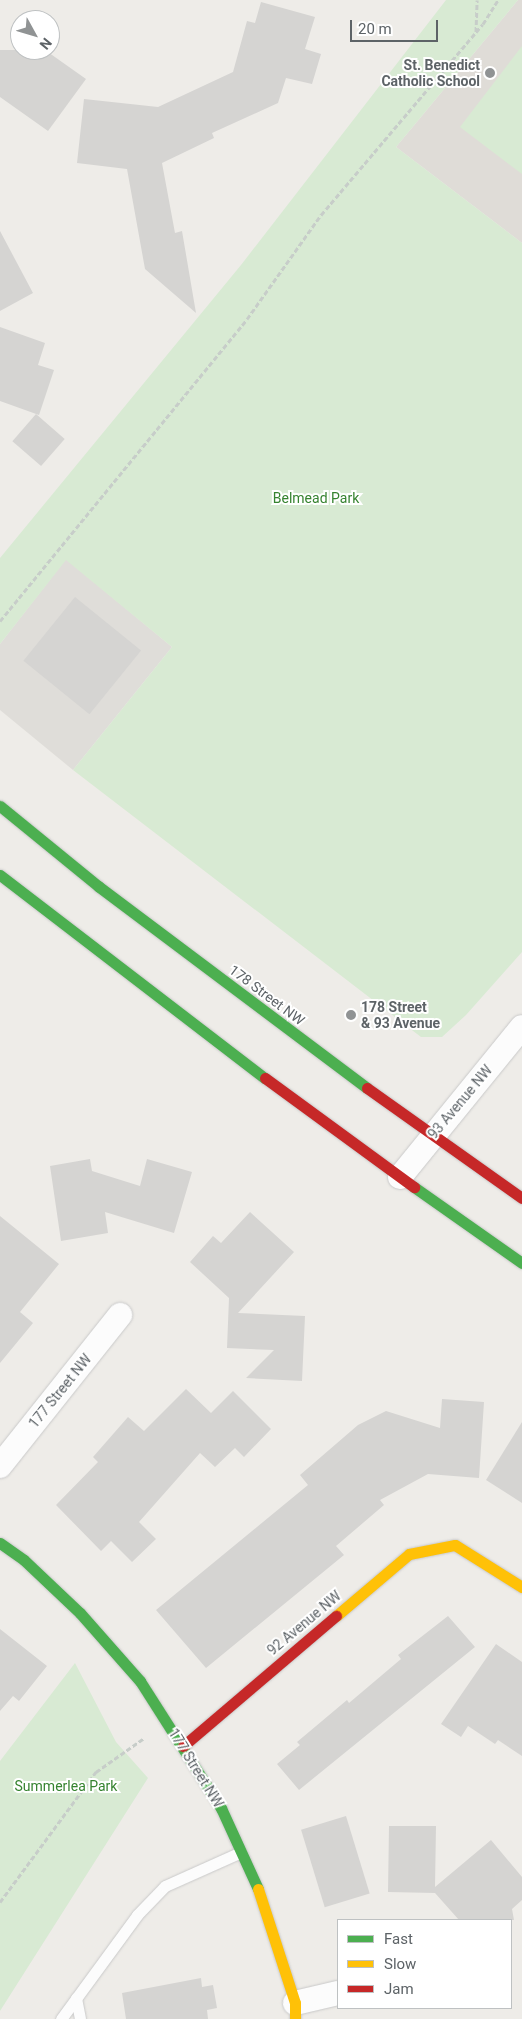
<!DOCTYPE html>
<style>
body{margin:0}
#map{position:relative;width:522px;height:2019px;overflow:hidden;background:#eeece8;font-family:Roboto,sans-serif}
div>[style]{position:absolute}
.industrial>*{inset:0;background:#dfddd9}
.education>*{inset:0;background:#dfdcd7}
.green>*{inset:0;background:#d8ead3}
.building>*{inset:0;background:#d5d4d2;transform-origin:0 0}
.path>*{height:3px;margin-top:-1.5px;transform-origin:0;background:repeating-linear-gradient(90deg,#c7cdc9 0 5px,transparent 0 7.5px)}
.roads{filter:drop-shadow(0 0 1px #c9c9c9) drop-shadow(0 0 1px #c9c9c9)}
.lane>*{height:11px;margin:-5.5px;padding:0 5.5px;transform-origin:5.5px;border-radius:5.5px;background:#fcfcfc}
.street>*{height:24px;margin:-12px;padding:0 12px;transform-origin:12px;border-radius:12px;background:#fcfcfc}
.fast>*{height:11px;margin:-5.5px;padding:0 5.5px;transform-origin:5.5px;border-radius:5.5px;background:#4caf50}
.slow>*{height:11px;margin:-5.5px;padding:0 5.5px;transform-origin:5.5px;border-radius:5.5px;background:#ffc107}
.jam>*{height:11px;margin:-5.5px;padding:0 5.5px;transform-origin:5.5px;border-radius:5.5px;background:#c62828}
.dots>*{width:14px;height:14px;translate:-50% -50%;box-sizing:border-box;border:2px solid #fff;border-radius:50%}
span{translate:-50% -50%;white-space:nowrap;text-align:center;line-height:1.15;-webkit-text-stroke:4px #fff;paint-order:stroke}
.poi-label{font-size:14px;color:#5d6367;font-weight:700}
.right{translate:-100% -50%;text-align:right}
.left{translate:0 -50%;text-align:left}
.park-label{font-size:14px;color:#368330}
.street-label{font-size:14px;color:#5d6367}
.legend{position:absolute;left:337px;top:1919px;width:175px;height:90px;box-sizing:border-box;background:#fff;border:1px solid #bec1c2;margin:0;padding:6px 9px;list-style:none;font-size:15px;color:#5d6367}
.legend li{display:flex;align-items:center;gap:10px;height:25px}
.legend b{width:25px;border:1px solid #bec1c2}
.north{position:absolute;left:10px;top:10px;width:50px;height:50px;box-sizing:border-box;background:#fff;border:1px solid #bec1c2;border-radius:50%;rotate:129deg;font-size:14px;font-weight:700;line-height:20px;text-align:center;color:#5d6367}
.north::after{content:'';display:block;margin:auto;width:18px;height:22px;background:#909394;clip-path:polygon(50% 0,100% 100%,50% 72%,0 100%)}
.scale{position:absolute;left:350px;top:20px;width:88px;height:22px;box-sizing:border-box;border:2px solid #5d6367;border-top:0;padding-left:6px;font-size:15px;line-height:18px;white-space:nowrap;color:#5d6367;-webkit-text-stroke:4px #fff;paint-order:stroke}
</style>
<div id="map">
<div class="industrial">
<i style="clip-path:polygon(66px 559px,172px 647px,73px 770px,0 710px,0 644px)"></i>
</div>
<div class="education">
<i style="clip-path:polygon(518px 0,522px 0,522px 243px,396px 147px)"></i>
</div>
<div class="green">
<i style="clip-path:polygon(446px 0,518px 0,396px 147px,522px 243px,522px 952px,466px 1015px,442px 1037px,421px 1037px,73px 770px,172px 647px,66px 560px,0 644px,0 558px,241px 265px)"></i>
<i style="clip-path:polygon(522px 46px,522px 174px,460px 127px)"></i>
<i style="clip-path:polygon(75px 1663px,116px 1742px,148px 1778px,0 2011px,0 1761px)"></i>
</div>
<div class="building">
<i style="clip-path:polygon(261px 2px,315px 17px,305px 49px,321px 54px,312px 84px,286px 78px,278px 103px,212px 133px,214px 138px,162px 163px,175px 233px,182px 231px,196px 313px,145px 269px,127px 169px,77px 163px,84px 99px,158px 107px,233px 72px,247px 21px,255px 23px)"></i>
<i style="clip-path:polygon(0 50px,45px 50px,86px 79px,48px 131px,0 97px)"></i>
<i style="clip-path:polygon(0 231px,33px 293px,0 311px)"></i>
<i style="clip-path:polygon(0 327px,45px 343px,38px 365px,54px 370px,39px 415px,0 401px)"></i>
<i style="left:36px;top:414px;width:38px;height:36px;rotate:41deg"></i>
<i style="left:75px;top:597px;width:85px;height:82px;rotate:39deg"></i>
<i style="clip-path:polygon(90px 1159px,92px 1171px,140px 1186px,147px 1159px,192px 1172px,174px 1233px,105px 1212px,108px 1233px,61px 1241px,50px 1166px)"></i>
<i style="clip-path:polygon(250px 1212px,294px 1252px,238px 1313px,305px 1316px,302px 1381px,246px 1378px,274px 1350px,227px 1348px,229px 1298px,190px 1262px,213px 1236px,221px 1243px)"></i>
<i style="clip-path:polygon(0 1216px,59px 1264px,20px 1312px,33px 1323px,0 1363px)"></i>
<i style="clip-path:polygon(186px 1389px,211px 1413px,233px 1391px,271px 1429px,244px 1457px,235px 1448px,215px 1467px,200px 1453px,139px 1522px,156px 1539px,132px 1562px,111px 1541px,101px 1551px,56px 1505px,98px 1462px,93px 1457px,128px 1417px,144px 1431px)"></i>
<i style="clip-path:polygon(442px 1399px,484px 1402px,479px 1478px,428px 1474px,380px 1500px,384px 1505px,336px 1546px,344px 1555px,206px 1668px,156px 1610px,308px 1485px,300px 1475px,358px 1425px,386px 1411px,440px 1428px)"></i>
<i style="clip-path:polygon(522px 1422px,522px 1503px,486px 1480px)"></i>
<i style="clip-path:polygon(448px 1616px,475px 1647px,299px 1790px,277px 1764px,300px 1745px,297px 1742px,347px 1700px,349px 1703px,401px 1659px,398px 1655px)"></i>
<i style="clip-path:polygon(0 1629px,47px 1666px,19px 1701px,13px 1696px,0 1711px)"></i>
<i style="clip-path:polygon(496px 1644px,522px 1662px,522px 1756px,498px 1740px,495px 1744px,468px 1726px,461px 1737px,441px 1724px)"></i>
<i style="left:346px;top:1816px;width:81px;height:47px;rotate:73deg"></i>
<i style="clip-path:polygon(389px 1826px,436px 1826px,435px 1887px,491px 1840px,522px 1877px,522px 1900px,512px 1909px,514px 1920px,459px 1920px,435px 1893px,388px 1892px)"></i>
<i style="clip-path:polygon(201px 1978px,202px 1987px,213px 1985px,217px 2008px,207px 2010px,208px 2019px,126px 2019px,122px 1993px)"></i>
</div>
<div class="path">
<i style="left:476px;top:32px;width:32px;rotate:-88deg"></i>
<i style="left:0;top:621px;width:390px;rotate:-50.7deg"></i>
<i style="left:247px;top:319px;width:128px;rotate:-54.6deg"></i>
<i style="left:321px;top:215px;width:250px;rotate:-49.7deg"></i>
<i style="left:483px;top:24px;width:28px;rotate:-58deg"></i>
<i style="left:0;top:1902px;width:162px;rotate:-53.6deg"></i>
<i style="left:96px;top:1772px;width:59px;rotate:-35.3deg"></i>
</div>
<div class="roads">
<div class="lane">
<i style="left:76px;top:1998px;width:21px;rotate:79deg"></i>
<i style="left:61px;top:2019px;width:129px;rotate:-53.8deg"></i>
<i style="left:137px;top:1915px;width:40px;rotate:-46deg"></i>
<i style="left:165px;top:1886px;width:83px;rotate:-24.1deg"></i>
</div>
<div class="street">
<i style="left:400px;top:1177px;width:193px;rotate:-50.9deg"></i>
<i style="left:0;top:1466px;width:193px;rotate:-51.5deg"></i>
<i style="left:295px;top:2003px;width:44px;rotate:-13.1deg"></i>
</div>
<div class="fast">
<i style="left:0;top:806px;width:127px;rotate:39.2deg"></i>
<i style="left:98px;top:886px;width:336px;rotate:36.9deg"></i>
<i style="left:0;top:875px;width:334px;rotate:37.5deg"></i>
<i style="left:414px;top:1187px;width:132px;rotate:35.1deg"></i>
<i style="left:0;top:1543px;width:29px;rotate:35deg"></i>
<i style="left:24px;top:1560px;width:77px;rotate:43.4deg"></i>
<i style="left:80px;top:1613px;width:91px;rotate:48.6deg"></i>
<i style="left:140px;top:1681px;width:151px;rotate:57.5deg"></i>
<i style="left:221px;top:1808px;width:89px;rotate:65.4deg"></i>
</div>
<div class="slow">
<i style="left:336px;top:1616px;width:96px;rotate:-40.3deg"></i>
<i style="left:409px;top:1554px;width:47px;rotate:-11.1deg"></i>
<i style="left:455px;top:1545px;width:79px;rotate:32.1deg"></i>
<i style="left:258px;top:1889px;width:120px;rotate:72deg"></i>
<i style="left:295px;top:2003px;width:16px;rotate:90deg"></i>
</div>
<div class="jam">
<i style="left:265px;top:1078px;width:185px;rotate:36.2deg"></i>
<i style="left:367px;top:1088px;width:190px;rotate:35.4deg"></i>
<i style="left:183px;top:1746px;width:201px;rotate:-40.4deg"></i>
</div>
</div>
<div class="dots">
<i style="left:490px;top:73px;background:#909394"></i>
<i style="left:351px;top:1015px;background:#909394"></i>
</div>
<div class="poi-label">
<span class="right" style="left:480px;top:73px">St. Benedict<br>Catholic School</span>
<span class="left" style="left:361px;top:1015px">178 Street<br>&amp; 93 Avenue</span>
</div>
<div class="park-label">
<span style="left:316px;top:498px">Belmead Park</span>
<span style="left:66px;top:1786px">Summerlea Park</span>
</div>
<div class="street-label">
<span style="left:267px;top:995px;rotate:37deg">178 Street NW</span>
<span style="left:460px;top:1102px;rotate:-50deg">93 Avenue NW</span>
<span style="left:60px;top:1391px;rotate:-51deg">177 Street NW</span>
<span style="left:304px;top:1623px;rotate:-40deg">92 Avenue NW</span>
<span style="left:196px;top:1768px;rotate:58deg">177 Street NW</span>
</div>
<ul class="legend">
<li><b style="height:6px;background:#4caf50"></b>Fast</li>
<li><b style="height:6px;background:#ffc107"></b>Slow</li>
<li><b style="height:6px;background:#c62828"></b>Jam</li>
</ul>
<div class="north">N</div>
<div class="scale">20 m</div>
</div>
